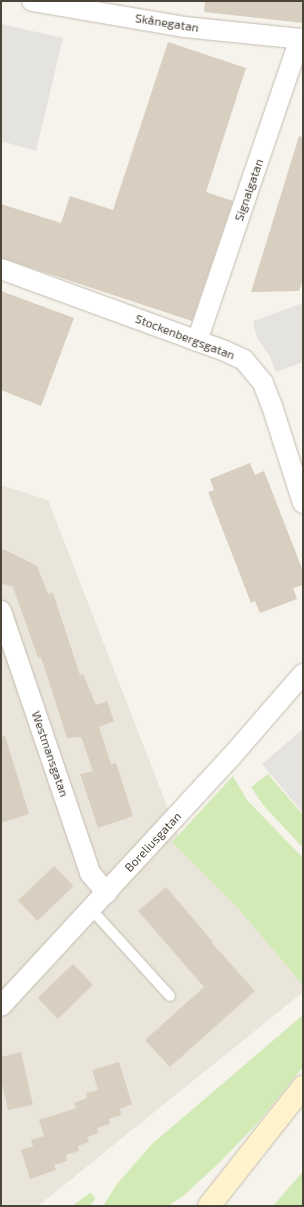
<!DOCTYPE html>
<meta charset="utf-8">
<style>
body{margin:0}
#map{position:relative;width:304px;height:1207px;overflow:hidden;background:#f6f3ec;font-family:"Exo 2",sans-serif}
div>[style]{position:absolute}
.residential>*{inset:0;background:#eae5da}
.green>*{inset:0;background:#d2eab5}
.parking>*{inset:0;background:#e5e3e0}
.building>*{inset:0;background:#d8cfc1;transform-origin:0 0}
.roads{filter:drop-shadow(0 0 1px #c2bbae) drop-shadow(0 0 1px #c2bbae)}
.lane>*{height:10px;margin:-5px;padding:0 5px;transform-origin:5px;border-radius:5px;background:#fff}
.street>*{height:20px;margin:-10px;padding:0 10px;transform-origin:10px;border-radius:10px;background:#fff}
.secondary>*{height:22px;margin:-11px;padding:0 11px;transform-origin:11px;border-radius:11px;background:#fff3cd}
span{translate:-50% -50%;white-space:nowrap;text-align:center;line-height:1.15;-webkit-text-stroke:3.5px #fff;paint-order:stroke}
.street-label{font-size:12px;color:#4b4439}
.frame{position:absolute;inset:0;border:2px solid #4b4439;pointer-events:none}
</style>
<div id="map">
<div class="residential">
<i style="clip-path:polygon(1px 485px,48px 500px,181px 842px,303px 984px,303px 992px,38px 1206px,1px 1206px)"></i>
</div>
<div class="green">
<i style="clip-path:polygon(268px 774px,303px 815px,303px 848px,264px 806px,251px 787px)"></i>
<i style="clip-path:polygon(233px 776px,247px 800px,303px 858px,303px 985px,236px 906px,172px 842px)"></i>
<i style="clip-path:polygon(303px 1015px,303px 1067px,255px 1126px,218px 1164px,183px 1196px,168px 1206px,103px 1206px,117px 1184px,152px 1144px)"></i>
<i style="clip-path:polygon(303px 1171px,303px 1206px,273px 1206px)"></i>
<i style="clip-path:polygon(90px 1193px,93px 1195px,95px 1199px,90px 1206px,72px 1206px)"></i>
</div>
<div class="parking">
<i style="clip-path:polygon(1px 24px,63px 38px,36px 151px,1px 141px)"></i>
<i style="clip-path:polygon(303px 303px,303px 362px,276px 372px,269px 355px,257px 338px,253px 321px)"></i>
<i style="clip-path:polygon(303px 729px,303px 813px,262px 764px)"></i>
</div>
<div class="building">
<i style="clip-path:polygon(205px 1px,303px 1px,303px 23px,204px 12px)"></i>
<i style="clip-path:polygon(168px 42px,246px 68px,206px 192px,233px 201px,192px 321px,1px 258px,1px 204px,61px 223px,70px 196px,113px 210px)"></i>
<i style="clip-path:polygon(299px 136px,303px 137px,303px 280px,299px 291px,251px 292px)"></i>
<i style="clip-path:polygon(1px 291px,74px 318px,41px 406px,1px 390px)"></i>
<i style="clip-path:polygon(250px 463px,255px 475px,264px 471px,303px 571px,303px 585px,293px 588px,297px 599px,260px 613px,255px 601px,251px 603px,208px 492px,214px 490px,210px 479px)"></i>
<i style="clip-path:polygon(1px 548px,37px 566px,48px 594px,53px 593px,80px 675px,83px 674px,96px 705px,107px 701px,114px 721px,99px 727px,111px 764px,116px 763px,133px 816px,98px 828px,80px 774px,93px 771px,81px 737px,67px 738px,41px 657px,38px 658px,13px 587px,1px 583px)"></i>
<i style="clip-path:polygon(5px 736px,29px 814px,1px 823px,1px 737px)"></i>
<i style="left:54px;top:866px;width:28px;height:50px;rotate:46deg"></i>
<i style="clip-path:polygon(166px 887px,213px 942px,212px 943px,255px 991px,170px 1067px,145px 1040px,204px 987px,138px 911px)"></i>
<i style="left:73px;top:964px;width:29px;height:49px;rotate:46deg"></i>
<i style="clip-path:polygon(21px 1052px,33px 1105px,8px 1110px,1px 1079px,1px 1057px)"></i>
<i style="clip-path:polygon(119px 1062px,132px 1104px,120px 1109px,121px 1115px,109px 1119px,110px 1124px,97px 1128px,99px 1133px,87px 1137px,89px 1142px,78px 1146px,79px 1151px,66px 1155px,67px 1161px,54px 1165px,56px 1170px,30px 1179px,21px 1150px,33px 1146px,31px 1140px,44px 1136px,39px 1120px,76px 1108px,74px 1103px,87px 1098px,86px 1093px,98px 1090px,92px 1070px)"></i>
</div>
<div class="roads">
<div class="lane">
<i style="left:92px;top:910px;width:116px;rotate:47.8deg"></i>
</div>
<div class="street">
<i style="left:32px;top:1px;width:154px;rotate:9.7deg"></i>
<i style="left:184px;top:27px;width:120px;rotate:5.8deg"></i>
<i style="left:1px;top:269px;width:239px;rotate:20.1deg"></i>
<i style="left:225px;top:351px;width:21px;rotate:25deg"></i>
<i style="left:244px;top:360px;width:30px;rotate:50deg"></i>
<i style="left:263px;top:383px;width:25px;rotate:69deg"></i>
<i style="left:272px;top:406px;width:102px;rotate:72.3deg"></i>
<i style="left:197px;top:341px;width:319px;rotate:-71.2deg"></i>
<i style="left:1px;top:611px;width:277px;rotate:71.2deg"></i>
<i style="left:90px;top:873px;width:26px;rotate:50deg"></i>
<i style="left:1px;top:1006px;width:339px;rotate:-47.3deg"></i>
<i style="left:231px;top:757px;width:110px;rotate:-49.1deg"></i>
</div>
<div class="secondary">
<i style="left:209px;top:1206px;width:152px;rotate:-51.7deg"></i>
</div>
</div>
<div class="street-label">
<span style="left:167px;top:23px;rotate:9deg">Skånegatan</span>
<span style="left:249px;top:190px;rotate:-71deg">Signalgatan</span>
<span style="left:185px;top:337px;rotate:21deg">Stockenbergsgatan</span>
<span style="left:50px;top:754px;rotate:71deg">Westmansgatan</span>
<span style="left:153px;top:842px;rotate:-47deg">Boreliusgatan</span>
</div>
<div class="frame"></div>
</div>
